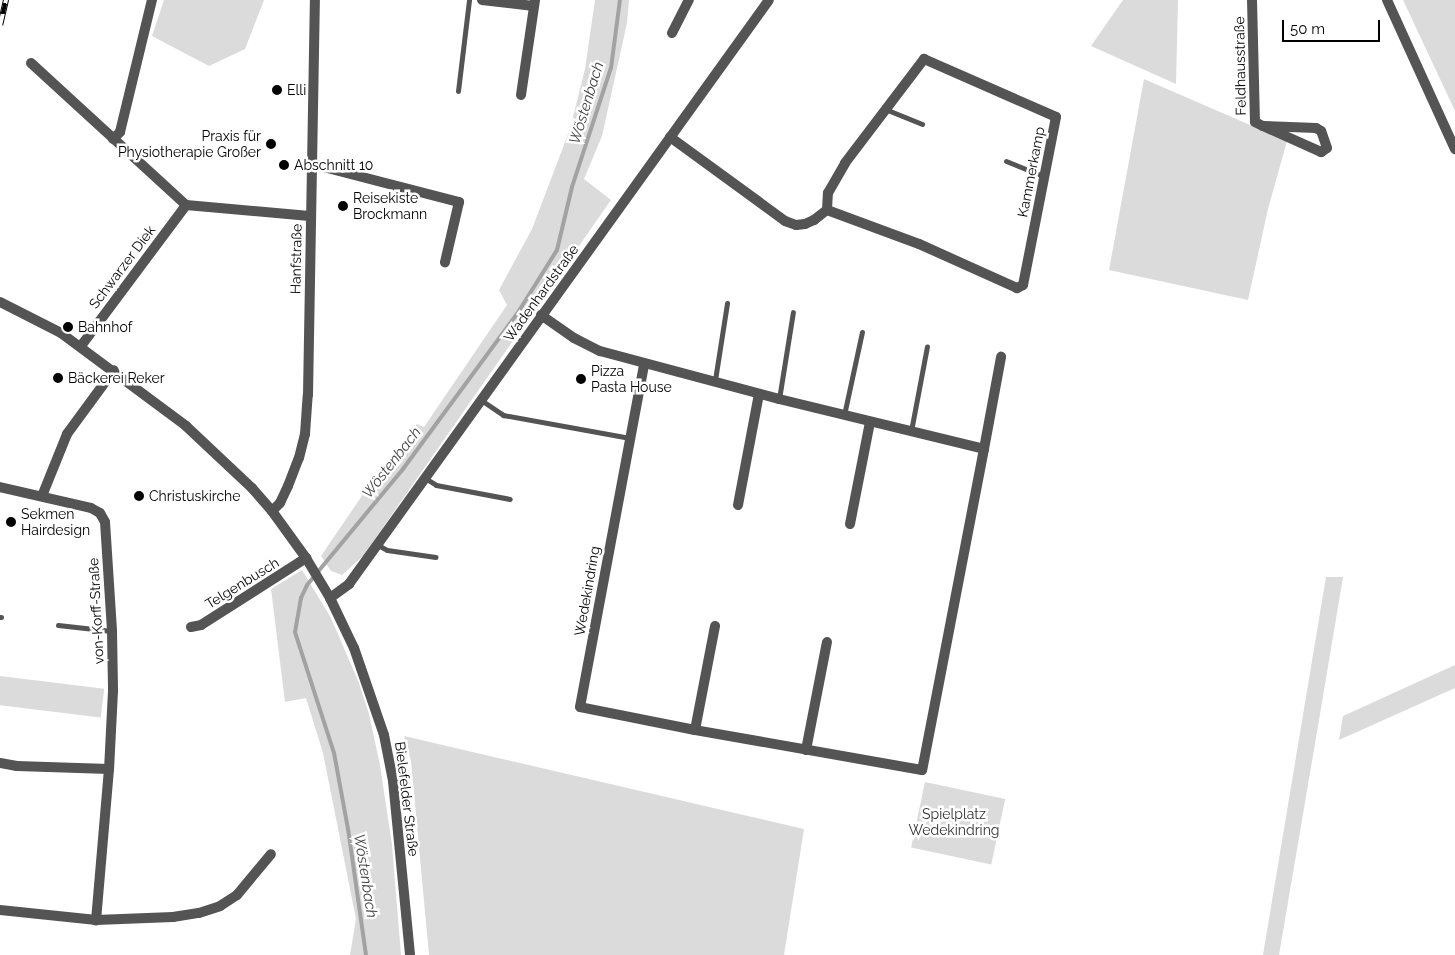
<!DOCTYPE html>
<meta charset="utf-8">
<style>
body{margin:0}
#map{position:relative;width:1455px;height:955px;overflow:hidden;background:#fff;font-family:Raleway,sans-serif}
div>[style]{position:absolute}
.green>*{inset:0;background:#dbdbdb;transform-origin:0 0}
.stream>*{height:4px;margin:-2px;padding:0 2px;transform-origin:2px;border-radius:2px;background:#a2a2a2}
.service>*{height:5px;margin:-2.5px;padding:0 2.5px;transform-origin:2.5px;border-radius:2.5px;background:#545454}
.minor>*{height:10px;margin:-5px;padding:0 5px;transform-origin:5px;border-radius:5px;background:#545454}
.tertiary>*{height:10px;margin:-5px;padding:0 5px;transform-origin:5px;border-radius:5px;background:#545454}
.rail>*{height:5.5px;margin-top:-2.75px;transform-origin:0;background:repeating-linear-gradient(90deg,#fff 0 11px,#000 0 22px);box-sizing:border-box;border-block:1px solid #000}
.dots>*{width:14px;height:14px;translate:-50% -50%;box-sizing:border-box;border:2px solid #fff;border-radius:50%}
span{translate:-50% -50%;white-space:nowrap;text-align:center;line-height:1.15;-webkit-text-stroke:5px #fff;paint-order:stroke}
.street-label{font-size:14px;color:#000}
.poi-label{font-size:14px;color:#000}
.left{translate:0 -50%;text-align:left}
.right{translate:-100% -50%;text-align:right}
.park-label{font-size:14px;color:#323232}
.water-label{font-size:15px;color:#434343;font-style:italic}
.scale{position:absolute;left:1282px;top:20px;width:98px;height:22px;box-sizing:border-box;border:2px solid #000;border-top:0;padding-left:6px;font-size:15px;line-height:18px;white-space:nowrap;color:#000;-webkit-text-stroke:4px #fff;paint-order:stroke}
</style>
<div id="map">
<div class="green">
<i style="clip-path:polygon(164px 0,264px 0,245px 49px,209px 66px,152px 36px)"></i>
<i style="clip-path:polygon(595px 0,629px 0,627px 23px,602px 136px,584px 179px,611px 200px,363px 556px,342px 575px,331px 571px,321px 556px,370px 484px,417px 424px,424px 427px,507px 305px,499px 290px,532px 229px,570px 129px,585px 69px)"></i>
<i style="clip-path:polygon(1123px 0,1178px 0,1176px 84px,1091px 46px)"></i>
<i style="clip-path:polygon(1403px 0,1455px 0,1455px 111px)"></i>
<i style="clip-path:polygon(1144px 79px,1287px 141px,1268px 209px,1248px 300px,1109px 270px)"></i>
<i style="clip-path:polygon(302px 570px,331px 618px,359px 683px,369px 714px,380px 765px,392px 845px,401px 955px,350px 955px,356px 919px,323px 753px,306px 698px,285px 702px,271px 589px)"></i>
<i style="clip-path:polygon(1326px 577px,1343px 577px,1318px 726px,1279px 955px,1263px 955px)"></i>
<i style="clip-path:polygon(1455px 665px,1455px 688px,1339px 740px,1343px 716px)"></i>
<i style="left:0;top:676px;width:105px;height:29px;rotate:7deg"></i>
<i style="clip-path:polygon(404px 736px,804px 829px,784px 955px,429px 955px,411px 761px)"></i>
<i style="left:925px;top:782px;width:82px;height:67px;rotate:12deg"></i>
</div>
<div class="stream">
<i style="left:366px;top:955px;width:127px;rotate:-98.1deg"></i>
<i style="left:348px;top:829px;width:77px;rotate:-100.4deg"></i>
<i style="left:334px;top:753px;width:127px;rotate:-107.9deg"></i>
<i style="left:295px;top:632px;width:35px;rotate:-80deg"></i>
<i style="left:301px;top:598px;width:14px;rotate:-65deg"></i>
<i style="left:307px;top:585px;width:151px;rotate:-50.4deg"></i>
<i style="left:403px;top:469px;width:192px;rotate:-53.7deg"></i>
<i style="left:517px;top:314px;width:75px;rotate:-58deg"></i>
<i style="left:557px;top:250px;width:65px;rotate:-76.6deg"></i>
<i style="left:572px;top:187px;width:125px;rotate:-71.9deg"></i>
<i style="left:611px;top:68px;width:69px;rotate:-82.5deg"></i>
</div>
<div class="service">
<i style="left:458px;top:91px;width:92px;rotate:-83.1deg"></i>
<i style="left:885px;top:109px;width:40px;rotate:22deg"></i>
<i style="left:1006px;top:161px;width:40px;rotate:22deg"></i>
<i style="left:715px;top:380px;width:78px;rotate:-81.1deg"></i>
<i style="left:779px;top:399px;width:88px;rotate:-80.9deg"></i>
<i style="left:481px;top:400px;width:27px;rotate:34deg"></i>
<i style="left:503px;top:415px;width:129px;rotate:10.3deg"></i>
<i style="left:844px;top:415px;width:85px;rotate:-77.8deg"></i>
<i style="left:911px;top:431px;width:86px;rotate:-79.3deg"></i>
<i style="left:425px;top:478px;width:13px;rotate:32deg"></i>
<i style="left:436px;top:485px;width:75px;rotate:10.7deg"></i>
<i style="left:378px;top:545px;width:10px;rotate:29deg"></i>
<i style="left:387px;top:550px;width:49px;rotate:8.3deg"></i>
<i style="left:0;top:617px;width:1px"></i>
<i style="left:58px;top:625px;width:54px;rotate:6.3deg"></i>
</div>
<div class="minor">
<i style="left:482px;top:0;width:52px;rotate:6.6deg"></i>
<i style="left:1252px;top:0;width:122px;rotate:88.6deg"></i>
<i style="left:1255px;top:122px;width:9px;rotate:27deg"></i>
<i style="left:1263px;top:126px;width:64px;rotate:24.1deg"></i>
<i style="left:1321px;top:152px;width:7px;rotate:-34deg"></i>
<i style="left:1327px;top:148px;width:18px;rotate:-109deg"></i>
<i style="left:1321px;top:131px;width:6px;rotate:-149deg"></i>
<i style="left:1316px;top:128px;width:53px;rotate:-177.8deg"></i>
<i style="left:1387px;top:0;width:164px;rotate:65.5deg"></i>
<i style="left:672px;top:33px;width:37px;rotate:-63deg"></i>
<i style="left:31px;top:63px;width:210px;rotate:42.5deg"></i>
<i style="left:186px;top:205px;width:124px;rotate:5.1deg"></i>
<i style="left:521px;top:95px;width:96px;rotate:-81.6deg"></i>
<i style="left:670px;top:137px;width:142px;rotate:36.1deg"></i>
<i style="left:785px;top:221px;width:12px;rotate:20deg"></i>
<i style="left:796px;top:225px;width:9px;rotate:-6deg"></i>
<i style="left:805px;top:224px;width:10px;rotate:-24deg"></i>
<i style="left:814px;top:220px;width:16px;rotate:-38deg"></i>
<i style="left:827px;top:210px;width:17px;rotate:-87deg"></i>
<i style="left:828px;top:193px;width:34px;rotate:-60deg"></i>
<i style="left:845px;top:163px;width:131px;rotate:-52.8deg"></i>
<i style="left:924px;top:59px;width:144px;rotate:23.7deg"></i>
<i style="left:1056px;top:117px;width:171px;rotate:101.1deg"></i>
<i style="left:1023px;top:285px;width:7px;rotate:153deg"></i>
<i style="left:1017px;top:288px;width:107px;rotate:-155.8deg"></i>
<i style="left:919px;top:244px;width:98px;rotate:-159.7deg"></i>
<i style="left:113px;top:139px;width:10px;rotate:-45deg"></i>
<i style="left:120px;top:132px;width:136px;rotate:-76.4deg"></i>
<i style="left:312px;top:164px;width:152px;rotate:14.5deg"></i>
<i style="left:459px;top:202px;width:62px;rotate:103.1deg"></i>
<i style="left:541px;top:315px;width:40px;rotate:34.9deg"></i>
<i style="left:574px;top:338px;width:29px;rotate:27deg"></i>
<i style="left:600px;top:351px;width:185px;rotate:15deg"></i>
<i style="left:779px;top:399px;width:211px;rotate:13.7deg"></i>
<i style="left:984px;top:449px;width:327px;rotate:100.9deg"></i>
<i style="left:922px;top:770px;width:230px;rotate:-170deg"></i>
<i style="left:695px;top:730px;width:117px;rotate:-168.7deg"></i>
<i style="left:580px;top:707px;width:349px;rotate:-79.4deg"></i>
<i style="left:81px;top:346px;width:176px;rotate:-53.3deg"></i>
<i style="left:984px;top:449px;width:94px;rotate:-79.5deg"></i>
<i style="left:0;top:487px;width:93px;rotate:13deg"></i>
<i style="left:91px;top:508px;width:10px;rotate:29deg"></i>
<i style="left:100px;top:513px;width:10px;rotate:61deg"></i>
<i style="left:105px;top:522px;width:109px;rotate:86.3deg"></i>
<i style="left:112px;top:631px;width:60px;rotate:89deg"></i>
<i style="left:113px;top:691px;width:78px;rotate:92.9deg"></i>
<i style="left:109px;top:769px;width:152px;rotate:94.9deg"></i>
<i style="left:42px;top:496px;width:67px;rotate:-68deg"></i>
<i style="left:67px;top:434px;width:79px;rotate:-53.7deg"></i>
<i style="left:738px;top:505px;width:113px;rotate:-79.3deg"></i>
<i style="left:272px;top:511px;width:11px;rotate:-45deg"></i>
<i style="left:280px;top:503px;width:19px;rotate:-65deg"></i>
<i style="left:288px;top:486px;width:30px;rotate:-69deg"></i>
<i style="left:299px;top:458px;width:25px;rotate:-76deg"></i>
<i style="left:305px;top:434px;width:39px;rotate:-86deg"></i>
<i style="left:308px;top:395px;width:395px;rotate:-89deg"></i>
<i style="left:850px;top:524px;width:104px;rotate:-78.9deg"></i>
<i style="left:191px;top:627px;width:10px;rotate:-11deg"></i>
<i style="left:201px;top:625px;width:125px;rotate:-32.5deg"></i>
<i style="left:695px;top:730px;width:106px;rotate:-79.1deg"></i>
<i style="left:806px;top:750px;width:110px;rotate:-79deg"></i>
<i style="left:0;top:763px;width:17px;rotate:10deg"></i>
<i style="left:17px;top:766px;width:92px;rotate:1.9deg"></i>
<i style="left:0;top:910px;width:97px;rotate:5.9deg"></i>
<i style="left:96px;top:920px;width:77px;rotate:-2.2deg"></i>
<i style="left:173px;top:917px;width:26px;rotate:-9deg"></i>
<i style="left:199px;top:913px;width:22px;rotate:-18deg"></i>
<i style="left:220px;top:906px;width:20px;rotate:-33deg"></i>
<i style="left:237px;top:895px;width:53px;rotate:-50.3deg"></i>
</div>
<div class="tertiary">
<i style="left:0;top:302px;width:68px;rotate:26.9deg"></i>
<i style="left:61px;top:333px;width:156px;rotate:36.6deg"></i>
<i style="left:186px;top:426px;width:91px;rotate:43.2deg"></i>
<i style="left:252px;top:488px;width:30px;rotate:49deg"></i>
<i style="left:272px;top:511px;width:58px;rotate:54.1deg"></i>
<i style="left:306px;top:558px;width:47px;rotate:59deg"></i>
<i style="left:330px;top:598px;width:55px;rotate:64.4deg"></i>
<i style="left:354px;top:648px;width:92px;rotate:71deg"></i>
<i style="left:384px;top:735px;width:47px;rotate:78.9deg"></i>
<i style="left:393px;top:781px;width:175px;rotate:84.4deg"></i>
<i style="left:330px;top:598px;width:24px;rotate:-36deg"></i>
<i style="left:349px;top:584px;width:719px;rotate:-54.28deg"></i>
</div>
<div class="rail">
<i style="left:0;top:25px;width:26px;rotate:-77deg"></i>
</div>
<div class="dots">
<i style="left:277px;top:90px;background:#000"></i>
<i style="left:271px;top:144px;background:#000"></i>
<i style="left:284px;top:165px;background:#000"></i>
<i style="left:343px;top:206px;background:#000"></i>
<i style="left:68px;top:327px;background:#000"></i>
<i style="left:58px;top:378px;background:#000"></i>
<i style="left:581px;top:379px;background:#000"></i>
<i style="left:139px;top:496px;background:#000"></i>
<i style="left:11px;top:522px;background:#000"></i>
</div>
<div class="street-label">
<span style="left:1240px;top:66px;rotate:-91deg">Feldhausstraße</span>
<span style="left:1031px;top:172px;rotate:-79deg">Kammerkamp</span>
<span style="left:296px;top:259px;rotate:-89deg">Hanfstraße</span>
<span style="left:122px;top:267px;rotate:-53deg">Schwarzer Diek</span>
<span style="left:541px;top:293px;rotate:-54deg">Wadenhardstraße</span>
<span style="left:242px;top:583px;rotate:-32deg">Telgenbusch</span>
<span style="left:587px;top:591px;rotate:-80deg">Wedekindring</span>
<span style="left:96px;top:611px;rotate:-93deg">von-Korff-Straße</span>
<span style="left:407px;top:799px;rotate:83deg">Bielefelder Straße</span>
</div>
<div class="poi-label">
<span class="left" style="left:287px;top:90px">Elli</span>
<span class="right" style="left:261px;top:144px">Praxis für<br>Physiotherapie Großer</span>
<span class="left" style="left:294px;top:165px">Abschnitt 10</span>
<span class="left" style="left:353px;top:206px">Reisekiste<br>Brockmann</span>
<span class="left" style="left:78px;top:327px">Bahnhof</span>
<span class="left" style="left:591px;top:379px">Pizza<br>Pasta House</span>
<span class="left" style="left:68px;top:378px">Bäckerei Reker</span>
<span class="left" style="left:149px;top:496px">Christuskirche</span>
<span class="left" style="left:21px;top:522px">Sekmen<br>Hairdesign</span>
</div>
<div class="park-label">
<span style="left:954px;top:822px">Spielplatz<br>Wedekindring</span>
</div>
<div class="water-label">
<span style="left:587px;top:103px;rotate:-73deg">Wöstenbach</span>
<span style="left:392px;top:463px;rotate:-52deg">Wöstenbach</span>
<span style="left:365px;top:876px;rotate:81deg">Wöstenbach</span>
</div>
<div class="scale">50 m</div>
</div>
